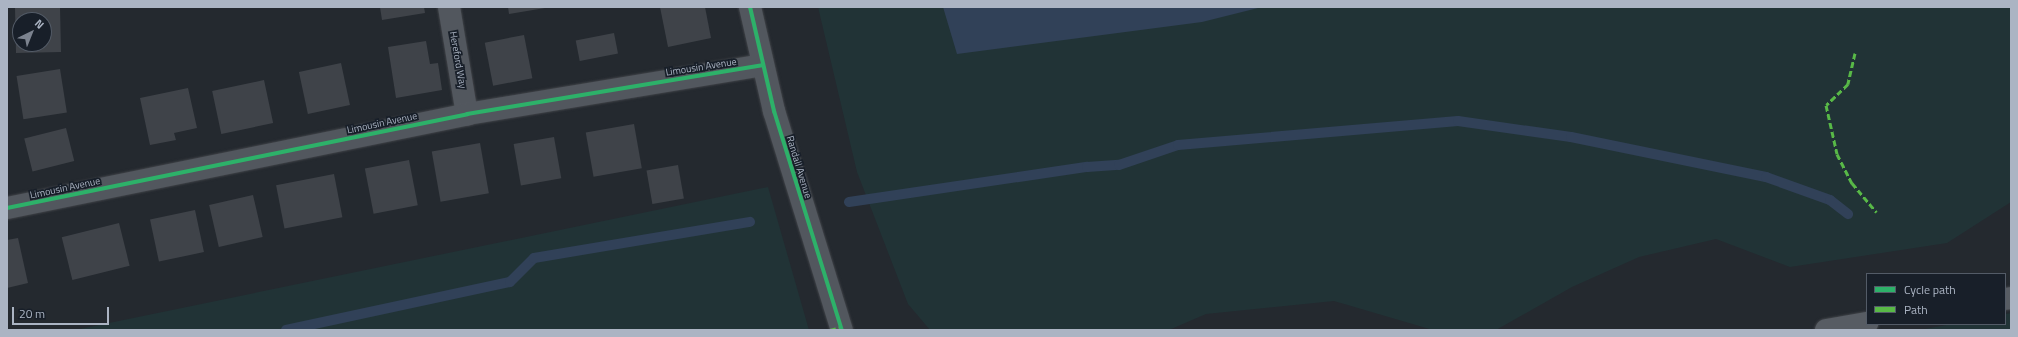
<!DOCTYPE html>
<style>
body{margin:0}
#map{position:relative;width:2018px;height:337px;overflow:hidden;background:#24292f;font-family:"Titillium Web",sans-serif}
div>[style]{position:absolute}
.green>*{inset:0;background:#213336}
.water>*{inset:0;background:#314158}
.stream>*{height:10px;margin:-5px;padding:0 5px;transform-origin:5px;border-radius:5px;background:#314158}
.building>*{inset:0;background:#3f4349;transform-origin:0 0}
.roads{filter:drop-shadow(0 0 1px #404348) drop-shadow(0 0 1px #404348)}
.street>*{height:22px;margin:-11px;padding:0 11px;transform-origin:11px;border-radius:11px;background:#52575e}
.secondary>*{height:22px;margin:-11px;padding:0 11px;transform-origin:11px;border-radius:11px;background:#575c63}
.quiet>*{height:3px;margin-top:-1.5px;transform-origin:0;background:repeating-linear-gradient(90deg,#58b947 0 6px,transparent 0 9px)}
.cycleway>*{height:4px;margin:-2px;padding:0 2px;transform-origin:2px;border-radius:2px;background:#2db169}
span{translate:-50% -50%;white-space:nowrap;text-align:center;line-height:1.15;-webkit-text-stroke:3.5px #181f29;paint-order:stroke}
.street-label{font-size:10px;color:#abb4c3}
.frame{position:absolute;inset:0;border:8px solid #abb4c3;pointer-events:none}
.legend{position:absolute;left:1866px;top:273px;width:140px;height:52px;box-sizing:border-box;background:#181f29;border:1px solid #535b67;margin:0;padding:5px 7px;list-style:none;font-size:12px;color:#abb4c3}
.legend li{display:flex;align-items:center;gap:8px;height:20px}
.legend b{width:20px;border:1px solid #535b67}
.north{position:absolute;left:12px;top:12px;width:40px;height:40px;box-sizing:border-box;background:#181f29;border:1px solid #535b67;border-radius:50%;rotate:43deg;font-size:11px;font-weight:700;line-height:16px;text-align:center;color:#abb4c3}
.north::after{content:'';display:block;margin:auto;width:14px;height:18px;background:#7c838f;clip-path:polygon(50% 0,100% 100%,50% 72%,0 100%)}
.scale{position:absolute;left:12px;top:307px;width:97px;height:18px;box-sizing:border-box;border:2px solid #abb4c3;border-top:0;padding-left:5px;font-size:12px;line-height:14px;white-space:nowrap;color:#abb4c3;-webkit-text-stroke:3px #181f29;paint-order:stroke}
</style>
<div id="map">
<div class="green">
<i style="clip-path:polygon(818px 7px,2011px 7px,2011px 202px,1947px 243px,1790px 267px,1716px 239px,1639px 257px,1572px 287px,1496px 330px,1433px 330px,1334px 301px,1206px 314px,1169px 330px,930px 330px,908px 304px,857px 172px)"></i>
<i style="clip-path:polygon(768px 187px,809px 330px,75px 330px)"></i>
<i style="clip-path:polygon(2011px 313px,2011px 330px,1919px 330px,1952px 324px,2005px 324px,2005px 314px)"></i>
</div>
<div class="water">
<i style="clip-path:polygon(943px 7px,1262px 7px,1202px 22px,957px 54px)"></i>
</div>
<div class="stream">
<i style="left:849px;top:202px;width:241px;rotate:-8.4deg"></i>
<i style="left:1087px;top:167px;width:32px;rotate:-4deg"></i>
<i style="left:1119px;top:165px;width:62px;rotate:-18.7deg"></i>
<i style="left:1178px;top:145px;width:281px;rotate:-4.9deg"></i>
<i style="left:1458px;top:121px;width:114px;rotate:8.1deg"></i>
<i style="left:1571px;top:137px;width:199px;rotate:11.6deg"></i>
<i style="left:1766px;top:177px;width:68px;rotate:19.8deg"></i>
<i style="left:1830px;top:200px;width:23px;rotate:38deg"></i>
<i style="left:286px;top:330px;width:229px;rotate:-12.1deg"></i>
<i style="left:510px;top:282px;width:34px;rotate:-45deg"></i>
<i style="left:534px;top:258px;width:219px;rotate:-9.5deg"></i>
</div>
<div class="building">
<i style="clip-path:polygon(evenodd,60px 7px,61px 52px,16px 53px,15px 8px,60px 7px,20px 20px,44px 20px,44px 44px,20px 44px,20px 20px)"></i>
<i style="clip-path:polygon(380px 7px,424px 7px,425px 13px,382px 20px)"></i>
<i style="clip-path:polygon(508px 7px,545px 7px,545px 8px,509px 14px)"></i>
<i style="clip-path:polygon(660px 7px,705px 7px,711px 38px,668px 47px)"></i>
<i style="left:614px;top:33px;width:21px;height:39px;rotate:79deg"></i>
<i style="left:524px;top:35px;width:44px;height:40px;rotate:79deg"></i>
<i style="clip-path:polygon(426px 41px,430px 64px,438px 63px,442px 90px,396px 98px,388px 47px)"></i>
<i style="left:341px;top:63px;width:43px;height:43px;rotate:78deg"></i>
<i style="left:60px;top:69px;width:44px;height:44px;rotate:81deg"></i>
<i style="left:264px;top:80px;width:44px;height:53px;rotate:78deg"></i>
<i style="clip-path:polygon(188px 88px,197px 128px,174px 133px,176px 140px,150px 145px,140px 98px)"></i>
<i style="left:634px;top:124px;width:45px;height:49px;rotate:80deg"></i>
<i style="left:66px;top:128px;width:34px;height:43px;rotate:76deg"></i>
<i style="left:554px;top:137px;width:42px;height:41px;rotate:80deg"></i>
<i style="left:480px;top:143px;width:51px;height:49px;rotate:80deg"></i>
<i style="left:409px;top:160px;width:46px;height:45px;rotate:79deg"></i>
<i style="left:678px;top:165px;width:34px;height:32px;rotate:80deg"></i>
<i style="left:334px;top:174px;width:44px;height:59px;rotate:79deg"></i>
<i style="left:253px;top:195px;width:43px;height:45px;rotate:77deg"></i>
<i style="left:195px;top:210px;width:43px;height:46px;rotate:78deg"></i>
<i style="left:119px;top:223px;width:44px;height:59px;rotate:76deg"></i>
<i style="clip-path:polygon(18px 238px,28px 283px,7px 288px,7px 240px)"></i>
</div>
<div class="roads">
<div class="street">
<i style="left:449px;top:7px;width:109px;rotate:80.5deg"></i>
<i style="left:750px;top:7px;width:107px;rotate:77deg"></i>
<i style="left:774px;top:111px;width:229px;rotate:72.8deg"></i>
<i style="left:7px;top:208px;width:470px;rotate:-11.5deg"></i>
<i style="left:467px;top:114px;width:299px;rotate:-9.4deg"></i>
</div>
<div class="secondary">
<i style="left:2005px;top:299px;width:6px;rotate:-9deg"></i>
<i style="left:1826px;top:330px;width:42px;rotate:-9.7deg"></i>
</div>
</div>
<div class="quiet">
<i style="left:1855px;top:53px;width:32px;rotate:103deg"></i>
<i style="left:1848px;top:84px;width:30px;rotate:136deg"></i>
<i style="left:1826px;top:105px;width:50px;rotate:77.3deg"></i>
<i style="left:1837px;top:154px;width:33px;rotate:63deg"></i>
<i style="left:1852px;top:183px;width:38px;rotate:50deg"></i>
<i style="left:830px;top:330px;width:11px;rotate:-15deg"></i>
</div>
<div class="cycleway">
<i style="left:750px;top:7px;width:107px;rotate:77deg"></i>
<i style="left:774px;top:111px;width:229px;rotate:72.8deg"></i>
<i style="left:7px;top:208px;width:470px;rotate:-11.5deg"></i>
<i style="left:467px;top:114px;width:299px;rotate:-9.4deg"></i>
</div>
<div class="street-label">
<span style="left:458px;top:60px;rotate:80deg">Hereford Way</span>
<span style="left:701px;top:67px;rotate:-9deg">Limousin Avenue</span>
<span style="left:382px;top:123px;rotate:-12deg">Limousin Avenue</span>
<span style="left:799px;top:167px;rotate:73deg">Randall Avenue</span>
<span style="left:65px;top:188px;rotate:-12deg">Limousin Avenue</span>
</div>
<div class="frame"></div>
<ul class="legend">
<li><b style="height:5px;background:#2db169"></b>Cycle path</li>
<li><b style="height:5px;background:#58b947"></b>Path</li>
</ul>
<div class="north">N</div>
<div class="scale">20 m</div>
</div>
